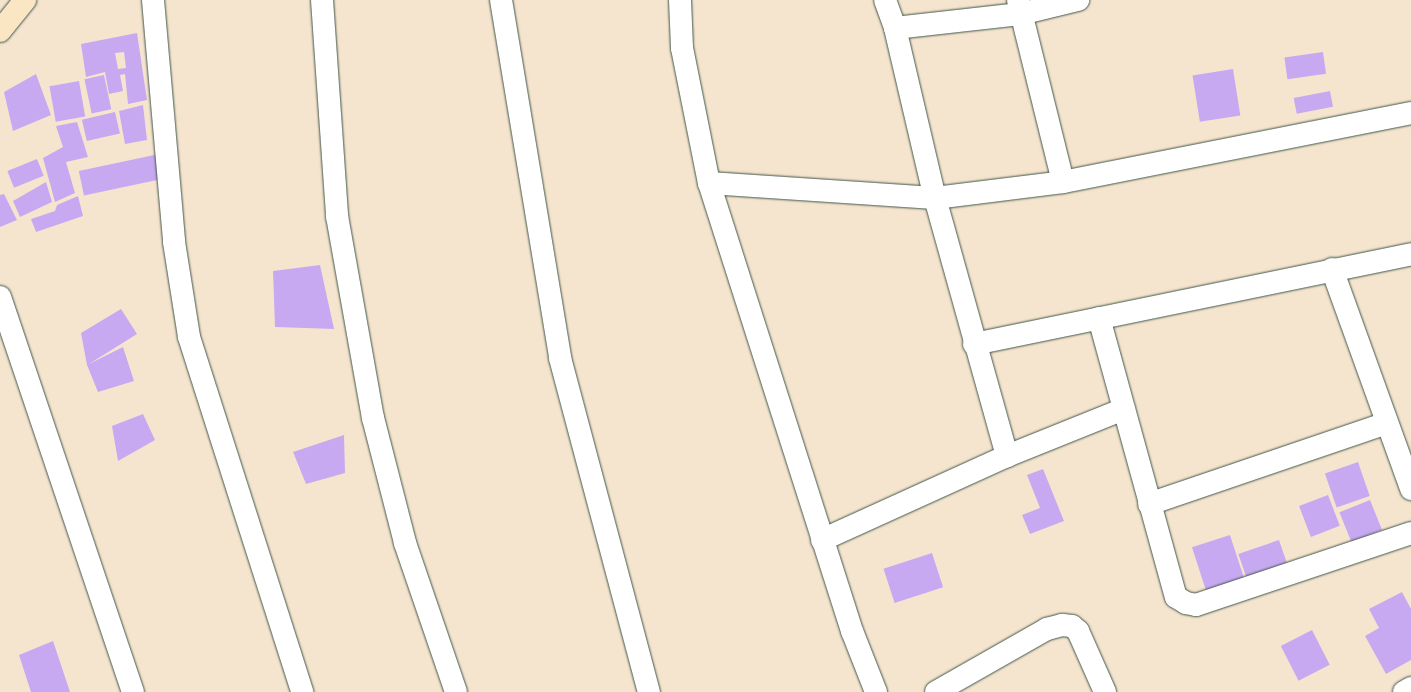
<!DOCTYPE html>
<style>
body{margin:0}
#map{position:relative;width:1411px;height:692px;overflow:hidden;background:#f6e5ce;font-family:Kalam,sans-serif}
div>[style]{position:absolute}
.building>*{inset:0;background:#c7a9f2;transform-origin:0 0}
.roads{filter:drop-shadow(0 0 1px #3f564b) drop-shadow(0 0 1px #3f564b)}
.street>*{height:22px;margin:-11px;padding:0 11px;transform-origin:11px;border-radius:11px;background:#fff}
.secondary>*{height:22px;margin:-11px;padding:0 11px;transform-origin:11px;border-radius:11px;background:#fbe6c4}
span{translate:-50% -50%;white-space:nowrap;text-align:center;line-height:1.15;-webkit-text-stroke:4px #fdfcf7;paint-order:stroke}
</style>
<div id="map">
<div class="building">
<i style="clip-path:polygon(evenodd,137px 33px,147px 100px,128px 104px,125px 74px,120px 75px,123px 91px,109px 94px,105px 72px,86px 77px,81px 44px,137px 33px,124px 52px,126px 68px,118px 69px,115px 53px,124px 52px)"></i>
<i style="left:1323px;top:52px;width:22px;height:39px;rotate:82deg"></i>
<i style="left:1233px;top:69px;width:47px;height:41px;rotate:81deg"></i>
<i style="clip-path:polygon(36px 74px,51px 115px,13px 131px,4px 92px)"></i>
<i style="left:104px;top:75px;width:35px;height:20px;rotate:78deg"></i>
<i style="left:79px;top:81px;width:36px;height:30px;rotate:80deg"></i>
<i style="left:1330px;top:91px;width:16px;height:37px;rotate:79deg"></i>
<i style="clip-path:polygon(143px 105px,147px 140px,125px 144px,119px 111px)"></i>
<i style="left:115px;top:112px;width:22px;height:34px;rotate:77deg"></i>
<i style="clip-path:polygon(77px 122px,88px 157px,66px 162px,75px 193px,55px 202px,43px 158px,63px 147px,56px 126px)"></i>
<i style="left:159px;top:154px;width:25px;height:82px;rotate:78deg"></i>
<i style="left:37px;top:159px;width:18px;height:32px;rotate:68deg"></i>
<i style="clip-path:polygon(46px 182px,52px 202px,20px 217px,13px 201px)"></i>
<i style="clip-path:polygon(4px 194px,17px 220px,0 227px,0 195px)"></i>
<i style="clip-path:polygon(78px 196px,83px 216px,36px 232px,31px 219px,55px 211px,57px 205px)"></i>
<i style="clip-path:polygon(320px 265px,334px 329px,275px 327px,273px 271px)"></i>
<i style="clip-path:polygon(121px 309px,137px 334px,89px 364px,123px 347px,134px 381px,98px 392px,87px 365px,81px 333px)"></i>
<i style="clip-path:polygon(143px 414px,155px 440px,118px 461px,112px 426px)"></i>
<i style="clip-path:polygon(344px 435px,345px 473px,306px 484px,293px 452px)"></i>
<i style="left:1358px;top:462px;width:36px;height:35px;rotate:71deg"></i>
<i style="clip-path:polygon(1043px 469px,1064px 521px,1030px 534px,1022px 515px,1040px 508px,1027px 475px)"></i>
<i style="left:1328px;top:495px;width:33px;height:31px;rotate:69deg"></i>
<i style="left:1370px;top:500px;width:32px;height:33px;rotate:68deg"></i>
<i style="left:1230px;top:535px;width:48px;height:40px;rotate:72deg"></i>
<i style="left:1279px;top:540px;width:24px;height:43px;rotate:71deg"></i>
<i style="left:932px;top:553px;width:36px;height:51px;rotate:72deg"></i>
<i style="clip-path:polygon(1402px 592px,1411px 609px,1411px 660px,1386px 674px,1365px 636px,1379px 628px,1369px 609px)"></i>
<i style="left:1312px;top:630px;width:39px;height:35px;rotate:63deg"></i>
<i style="clip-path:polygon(53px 641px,70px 692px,31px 692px,19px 655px)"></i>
</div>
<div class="roads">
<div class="street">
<i style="left:153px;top:0;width:243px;rotate:85deg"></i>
<i style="left:174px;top:242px;width:96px;rotate:81deg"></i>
<i style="left:189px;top:337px;width:373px;rotate:72.3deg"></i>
<i style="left:322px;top:0;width:217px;rotate:86deg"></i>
<i style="left:337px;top:216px;width:205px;rotate:79.9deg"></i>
<i style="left:373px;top:418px;width:129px;rotate:75.6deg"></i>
<i style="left:405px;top:543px;width:157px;rotate:71.1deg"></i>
<i style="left:501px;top:0;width:363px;rotate:80.6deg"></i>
<i style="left:560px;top:358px;width:346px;rotate:75.1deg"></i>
<i style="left:680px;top:0;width:48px;rotate:87.6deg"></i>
<i style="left:682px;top:48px;width:138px;rotate:78.7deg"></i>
<i style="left:709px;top:183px;width:470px;rotate:72.3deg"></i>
<i style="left:852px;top:631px;width:66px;rotate:68.5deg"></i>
<i style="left:885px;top:0;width:30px;rotate:70deg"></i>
<i style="left:895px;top:28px;width:175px;rotate:76.8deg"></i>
<i style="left:935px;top:198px;width:268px;rotate:74.4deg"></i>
<i style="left:1018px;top:0;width:187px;rotate:76.1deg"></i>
<i style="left:895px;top:28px;width:126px;rotate:-6.4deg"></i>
<i style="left:1020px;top:14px;width:60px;rotate:-13.6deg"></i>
<i style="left:709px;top:183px;width:226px;rotate:3.8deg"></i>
<i style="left:935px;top:198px;width:129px;rotate:-7.1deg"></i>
<i style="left:1063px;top:182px;width:355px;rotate:-11.2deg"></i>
<i style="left:1332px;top:269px;width:234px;rotate:70.2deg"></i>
<i style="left:0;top:297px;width:417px;rotate:71.4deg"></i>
<i style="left:1099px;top:318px;width:289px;rotate:74.6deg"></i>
<i style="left:1176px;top:597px;width:12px;rotate:31deg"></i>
<i style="left:1186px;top:603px;width:10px;rotate:11deg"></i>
<i style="left:1196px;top:605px;width:227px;rotate:-18.5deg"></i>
<i style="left:974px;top:344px;width:446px;rotate:-11.6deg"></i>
<i style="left:1149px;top:504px;width:251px;rotate:-18.8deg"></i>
<i style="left:822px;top:540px;width:203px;rotate:-24.4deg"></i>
<i style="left:1007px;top:456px;width:126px;rotate:-21.9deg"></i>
<i style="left:936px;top:692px;width:128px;rotate:-29.6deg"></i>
<i style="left:1047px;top:629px;width:16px;rotate:-15deg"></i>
<i style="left:1062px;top:625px;width:10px;rotate:6deg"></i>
<i style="left:1072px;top:626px;width:8px;rotate:40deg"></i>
<i style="left:1078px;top:631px;width:67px;rotate:66.1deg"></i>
<i style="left:1404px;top:692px;width:8px;rotate:-30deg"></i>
</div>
<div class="secondary">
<i style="left:0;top:31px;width:40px;rotate:-51deg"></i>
</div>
</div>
</div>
